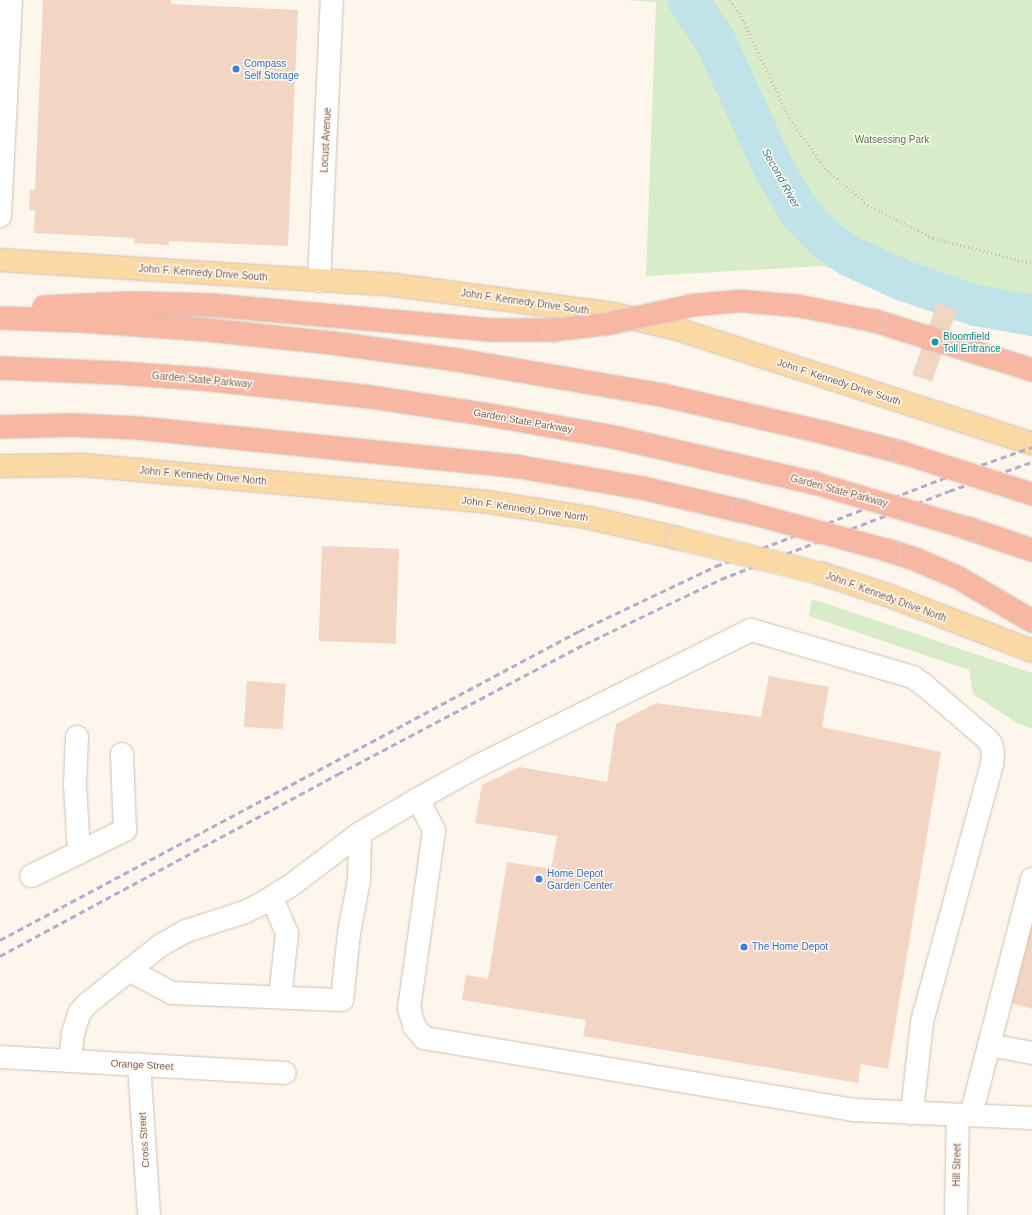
<!DOCTYPE html>
<style>
body{margin:0}
#map{position:relative;width:1032px;height:1215px;overflow:hidden;background:#fdf6ec;font-family:Helvetica,sans-serif}
div>[style]{position:absolute}
.green>*{inset:0;background:#d8ecc9}
.river>*{height:41px;margin:-20.5px;padding:0 20.5px;transform-origin:20.5px;border-radius:20.5px;background:#bfe3e8}
.building>*{inset:0;background:#f3d5c3;transform-origin:0 0}
.path>*{height:2.5px;margin-top:-1.25px;transform-origin:0;background:repeating-linear-gradient(90deg,#d9b8a5 0 1px,transparent 0 4px)}
.roads{filter:drop-shadow(0 0 1px #d1beb0) drop-shadow(0 0 1px #d1beb0)}
.minor>*{height:22px;margin:-11px;padding:0 11px;transform-origin:11px;border-radius:11px;background:#fff}
.major>*{height:22px;margin:-11px;padding:0 11px;transform-origin:11px;border-radius:11px;background:#fbd9a5}
.highway>*{height:22px;margin:-11px;padding:0 11px;transform-origin:11px;border-radius:11px;background:#f7b7a3}
.rail>*{height:3px;margin-top:-1.5px;transform-origin:0;background:repeating-linear-gradient(90deg,#b9a8c9 0 6px,transparent 0 10px)}
.bridges{filter:drop-shadow(0 0 1px #dad1cd) drop-shadow(0 0 1px #dad1cd)}
.major-bridge>*{height:22px;margin:-11px;padding:0 11px;transform-origin:11px;border-radius:11px;background:#fbd9a5}
.highway-bridge>*{height:22px;margin:-11px;padding:0 11px;transform-origin:11px;border-radius:11px;background:#f7b7a3}
.dots>*{width:11px;height:11px;translate:-50% -50%;box-sizing:border-box;border:2px solid #fffaf3;border-radius:50%}
span{translate:-50% -50%;white-space:nowrap;text-align:center;line-height:1.15;-webkit-text-stroke:3px #fffaf3;paint-order:stroke}
.shop-label{font-size:10px;color:#366cbe}
.left{translate:0 -50%;text-align:left}
.street-label{font-size:10px;color:#7a5c4d}
.park-label{font-size:10px;color:#537a41}
.culture-label{font-size:10px;color:#0d838f}
.water-label{font-size:11px;color:#437c86;font-style:italic}
</style>
<div id="map">
<div class="green">
<i style="clip-path:polygon(625px 0,1032px 0,1032px 323px,823px 266px,646px 276px,656px 2px)"></i>
<i style="clip-path:polygon(812px 599px,1032px 673px,1032px 729px,1017px 723px,973px 694px,969px 670px,809px 616px)"></i>
</div>
<div class="river">
<i style="left:688px;top:0;width:49px;rotate:56.6deg"></i>
<i style="left:715px;top:41px;width:134px;rotate:65.3deg"></i>
<i style="left:771px;top:163px;width:53px;rotate:60.5deg"></i>
<i style="left:797px;top:209px;width:41px;rotate:47deg"></i>
<i style="left:825px;top:239px;width:30px;rotate:34deg"></i>
<i style="left:850px;top:256px;width:58px;rotate:24.4deg"></i>
<i style="left:903px;top:280px;width:76px;rotate:19.1deg"></i>
<i style="left:975px;top:305px;width:58px;rotate:10deg"></i>
</div>
<div class="building">
<i style="clip-path:polygon(43px 0,171px 0,171px 4px,298px 10px,288px 246px,169px 241px,169px 245px,134px 243px,135px 238px,34px 233px,35px 210px,29px 210px,30px 190px,35px 190px)"></i>
<i style="left:937px;top:303px;width:21px;height:76px;rotate:19deg"></i>
<i style="left:322px;top:546px;width:77px;height:95px;rotate:2deg"></i>
<i style="clip-path:polygon(769px 676px,829px 687px,822px 727px,941px 752px,888px 1069px,861px 1064px,858px 1083px,583px 1036px,586px 1020px,462px 1000px,466px 975px,488px 979px,507px 862px,551px 869px,557px 836px,475px 823px,482px 785px,519px 767px,607px 782px,616px 724px,656px 703px,761px 717px)"></i>
<i style="left:247px;top:681px;width:39px;height:46px;rotate:4deg"></i>
<i style="clip-path:polygon(1032px 906px,1032px 1009px,1007px 1002px)"></i>
</div>
<div class="path">
<i style="left:730px;top:0;width:19px;rotate:55deg"></i>
<i style="left:741px;top:16px;width:114px;rotate:64.6deg"></i>
<i style="left:790px;top:119px;width:60px;rotate:54.5deg"></i>
<i style="left:825px;top:168px;width:57px;rotate:40.7deg"></i>
<i style="left:868px;top:205px;width:73px;rotate:26.9deg"></i>
<i style="left:933px;top:238px;width:102px;rotate:14.2deg"></i>
</div>
<div class="roads">
<div class="minor">
<i style="left:0;top:216px;width:216px;rotate:-87.1deg"></i>
<i style="left:319px;top:281px;width:281px;rotate:-87.4deg"></i>
<i style="left:77px;top:737px;width:48px;rotate:92.4deg"></i>
<i style="left:75px;top:785px;width:68px;rotate:86.6deg"></i>
<i style="left:418px;top:799px;width:36px;rotate:63deg"></i>
<i style="left:434px;top:831px;width:179px;rotate:98deg"></i>
<i style="left:409px;top:1008px;width:19px;rotate:74deg"></i>
<i style="left:414px;top:1026px;width:16px;rotate:50deg"></i>
<i style="left:424px;top:1038px;width:436px;rotate:9.5deg"></i>
<i style="left:854px;top:1110px;width:178px;rotate:2.6deg"></i>
<i style="left:31px;top:876px;width:105px;rotate:-26.1deg"></i>
<i style="left:125px;top:830px;width:76px;rotate:-92.3deg"></i>
<i style="left:272px;top:898px;width:38px;rotate:67deg"></i>
<i style="left:287px;top:933px;width:64px;rotate:96.2deg"></i>
<i style="left:129px;top:970px;width:49px;rotate:28.1deg"></i>
<i style="left:172px;top:993px;width:170px;rotate:2.4deg"></i>
<i style="left:342px;top:1000px;width:67px;rotate:-84deg"></i>
<i style="left:349px;top:933px;width:54px;rotate:-79.3deg"></i>
<i style="left:359px;top:880px;width:47px;rotate:-88.8deg"></i>
<i style="left:989px;top:1045px;width:44px;rotate:10.5deg"></i>
<i style="left:0;top:1057px;width:285px;rotate:3.2deg"></i>
<i style="left:70px;top:1061px;width:28px;rotate:-84deg"></i>
<i style="left:73px;top:1033px;width:22px;rotate:-72deg"></i>
<i style="left:80px;top:1012px;width:11px;rotate:-49deg"></i>
<i style="left:87px;top:1004px;width:95px;rotate:-38.6deg"></i>
<i style="left:161px;top:945px;width:29px;rotate:-29deg"></i>
<i style="left:186px;top:931px;width:62px;rotate:-17.9deg"></i>
<i style="left:245px;top:912px;width:18px;rotate:-27deg"></i>
<i style="left:261px;top:904px;width:34px;rotate:-32deg"></i>
<i style="left:290px;top:886px;width:86px;rotate:-37deg"></i>
<i style="left:359px;top:834px;width:69px;rotate:-30.7deg"></i>
<i style="left:418px;top:799px;width:66px;rotate:-28.9deg"></i>
<i style="left:476px;top:767px;width:307px;rotate:-26.5deg"></i>
<i style="left:751px;top:630px;width:169px;rotate:16.2deg"></i>
<i style="left:913px;top:677px;width:14px;rotate:36deg"></i>
<i style="left:924px;top:685px;width:83px;rotate:40.6deg"></i>
<i style="left:987px;top:739px;width:6px;rotate:51deg"></i>
<i style="left:991px;top:744px;width:9px;rotate:77deg"></i>
<i style="left:993px;top:753px;width:11px;rotate:95deg"></i>
<i style="left:992px;top:764px;width:267px;rotate:105.2deg"></i>
<i style="left:922px;top:1022px;width:92px;rotate:96.3deg"></i>
<i style="left:139px;top:1064px;width:151px;rotate:86.2deg"></i>
<i style="left:971px;top:1115px;width:244px;rotate:-75.5deg"></i>
<i style="left:956px;top:1215px;width:100px;rotate:-88.9deg"></i>
</div>
<div class="major">
<i style="left:0;top:260px;width:395px;rotate:3.6deg"></i>
<i style="left:394px;top:285px;width:222px;rotate:7.5deg"></i>
<i style="left:614px;top:314px;width:65px;rotate:13.4deg"></i>
<i style="left:677px;top:329px;width:373px;rotate:17.9deg"></i>
<i style="left:0;top:466px;width:83px;rotate:-0.7deg"></i>
<i style="left:83px;top:465px;width:407px;rotate:5.2deg"></i>
<i style="left:488px;top:502px;width:103px;rotate:8.9deg"></i>
<i style="left:590px;top:518px;width:89px;rotate:12.9deg"></i>
<i style="left:823px;top:574px;width:67px;rotate:18.2deg"></i>
<i style="left:887px;top:595px;width:155px;rotate:21.1deg"></i>
</div>
<div class="highway">
<i style="left:44px;top:307px;width:85px;rotate:-2.7deg"></i>
<i style="left:129px;top:303px;width:82px;rotate:1.4deg"></i>
<i style="left:211px;top:305px;width:281px;rotate:5.1deg"></i>
<i style="left:491px;top:330px;width:63px"></i>
<i style="left:0;top:318px;width:83px;rotate:2.1deg"></i>
<i style="left:83px;top:321px;width:125px;rotate:4.1deg"></i>
<i style="left:208px;top:330px;width:125px;rotate:6deg"></i>
<i style="left:332px;top:343px;width:126px;rotate:7.7deg"></i>
<i style="left:457px;top:360px;width:208px;rotate:9.7deg"></i>
<i style="left:662px;top:395px;width:164px;rotate:13deg"></i>
<i style="left:822px;top:432px;width:81px;rotate:14.4deg"></i>
<i style="left:875px;top:321px;width:164px;rotate:17.3deg"></i>
<i style="left:0;top:368px;width:119px;rotate:2.4deg"></i>
<i style="left:119px;top:373px;width:84px;rotate:4.1deg"></i>
<i style="left:203px;top:379px;width:169px;rotate:6.1deg"></i>
<i style="left:371px;top:397px;width:125px;rotate:8.7deg"></i>
<i style="left:495px;top:416px;width:125px;rotate:10.1deg"></i>
<i style="left:618px;top:438px;width:201px;rotate:12.9deg"></i>
<i style="left:0;top:427px;width:71px;rotate:-1.6deg"></i>
<i style="left:71px;top:425px;width:67px;rotate:2.6deg"></i>
<i style="left:138px;top:428px;width:384px;rotate:5.8deg"></i>
<i style="left:520px;top:467px;width:124px;rotate:9.8deg"></i>
<i style="left:642px;top:488px;width:103px;rotate:13deg"></i>
<i style="left:970px;top:529px;width:65px;rotate:18.7deg"></i>
<i style="left:890px;top:551px;width:28px;rotate:18deg"></i>
<i style="left:917px;top:560px;width:43px;rotate:23deg"></i>
<i style="left:957px;top:577px;width:87px;rotate:30.4deg"></i>
</div>
</div>
<div class="rail">
<i style="left:0;top:940px;width:656px;rotate:-28.09deg"></i>
<i style="left:579px;top:631px;width:152px;rotate:-25.4deg"></i>
<i style="left:716px;top:566px;width:244px;rotate:-21.1deg"></i>
<i style="left:944px;top:478px;width:93px;rotate:-19.4deg"></i>
<i style="left:0;top:956px;width:384px;rotate:-28.3deg"></i>
<i style="left:338px;top:774px;width:279px;rotate:-27.8deg"></i>
<i style="left:585px;top:644px;width:151px;rotate:-25.5deg"></i>
<i style="left:721px;top:579px;width:244px;rotate:-21.1deg"></i>
<i style="left:949px;top:491px;width:88px;rotate:-19.3deg"></i>
</div>
<div class="bridges">
<div class="major-bridge">
<i style="left:677px;top:538px;width:150px;rotate:13.9deg"></i>
</div>
<div class="highway-bridge">
<i style="left:554px;top:330px;width:53px;rotate:-6.5deg"></i>
<i style="left:607px;top:324px;width:89px;rotate:-12.3deg"></i>
<i style="left:694px;top:305px;width:47px;rotate:-4.9deg"></i>
<i style="left:741px;top:301px;width:58px;rotate:4.9deg"></i>
<i style="left:799px;top:306px;width:77px;rotate:11.2deg"></i>
<i style="left:900px;top:452px;width:139px;rotate:17.7deg"></i>
<i style="left:814px;top:483px;width:163px;rotate:16.4deg"></i>
<i style="left:742px;top:511px;width:153px;rotate:15.1deg"></i>
</div>
</div>
<div class="dots">
<i style="left:236px;top:69px;background:#3f7fe0"></i>
<i style="left:935px;top:342px;background:#0f9aa8"></i>
<i style="left:539px;top:879px;background:#3f7fe0"></i>
<i style="left:744px;top:947px;background:#3f7fe0"></i>
</div>
<div class="shop-label">
<span class="left" style="left:244px;top:69px">Compass<br>Self Storage</span>
<span class="left" style="left:547px;top:879px">Home Depot<br>Garden Center</span>
<span class="left" style="left:752px;top:947px">The Home Depot</span>
</div>
<div class="street-label">
<span style="left:326px;top:140px;rotate:-87deg">Locust Avenue</span>
<span style="left:203px;top:273px;rotate:4deg">John F. Kennedy Drive South</span>
<span style="left:525px;top:302px;rotate:8deg">John F. Kennedy Drive South</span>
<span style="left:202px;top:380px;rotate:5deg">Garden State Parkway</span>
<span style="left:839px;top:382px;rotate:18deg">John F. Kennedy Drive South</span>
<span style="left:523px;top:421px;rotate:10deg">Garden State Parkway</span>
<span style="left:203px;top:476px;rotate:5deg">John F. Kennedy Drive North</span>
<span style="left:839px;top:491px;rotate:15deg">Garden State Parkway</span>
<span style="left:525px;top:509px;rotate:8deg">John F. Kennedy Drive North</span>
<span style="left:886px;top:597px;rotate:20deg">John F. Kennedy Drive North</span>
<span style="left:142px;top:1065px;rotate:3deg">Orange Street</span>
<span style="left:144px;top:1140px;rotate:-94deg">Cross Street</span>
<span style="left:957px;top:1165px;rotate:-89deg">Hill Street</span>
</div>
<div class="park-label">
<span style="left:892px;top:140px">Watsessing Park</span>
</div>
<div class="culture-label">
<span class="left" style="left:943px;top:342px">Bloomfield<br>Toll Entrance</span>
</div>
<div class="water-label">
<span style="left:781px;top:178px;rotate:61deg">Second River</span>
</div>
</div>
